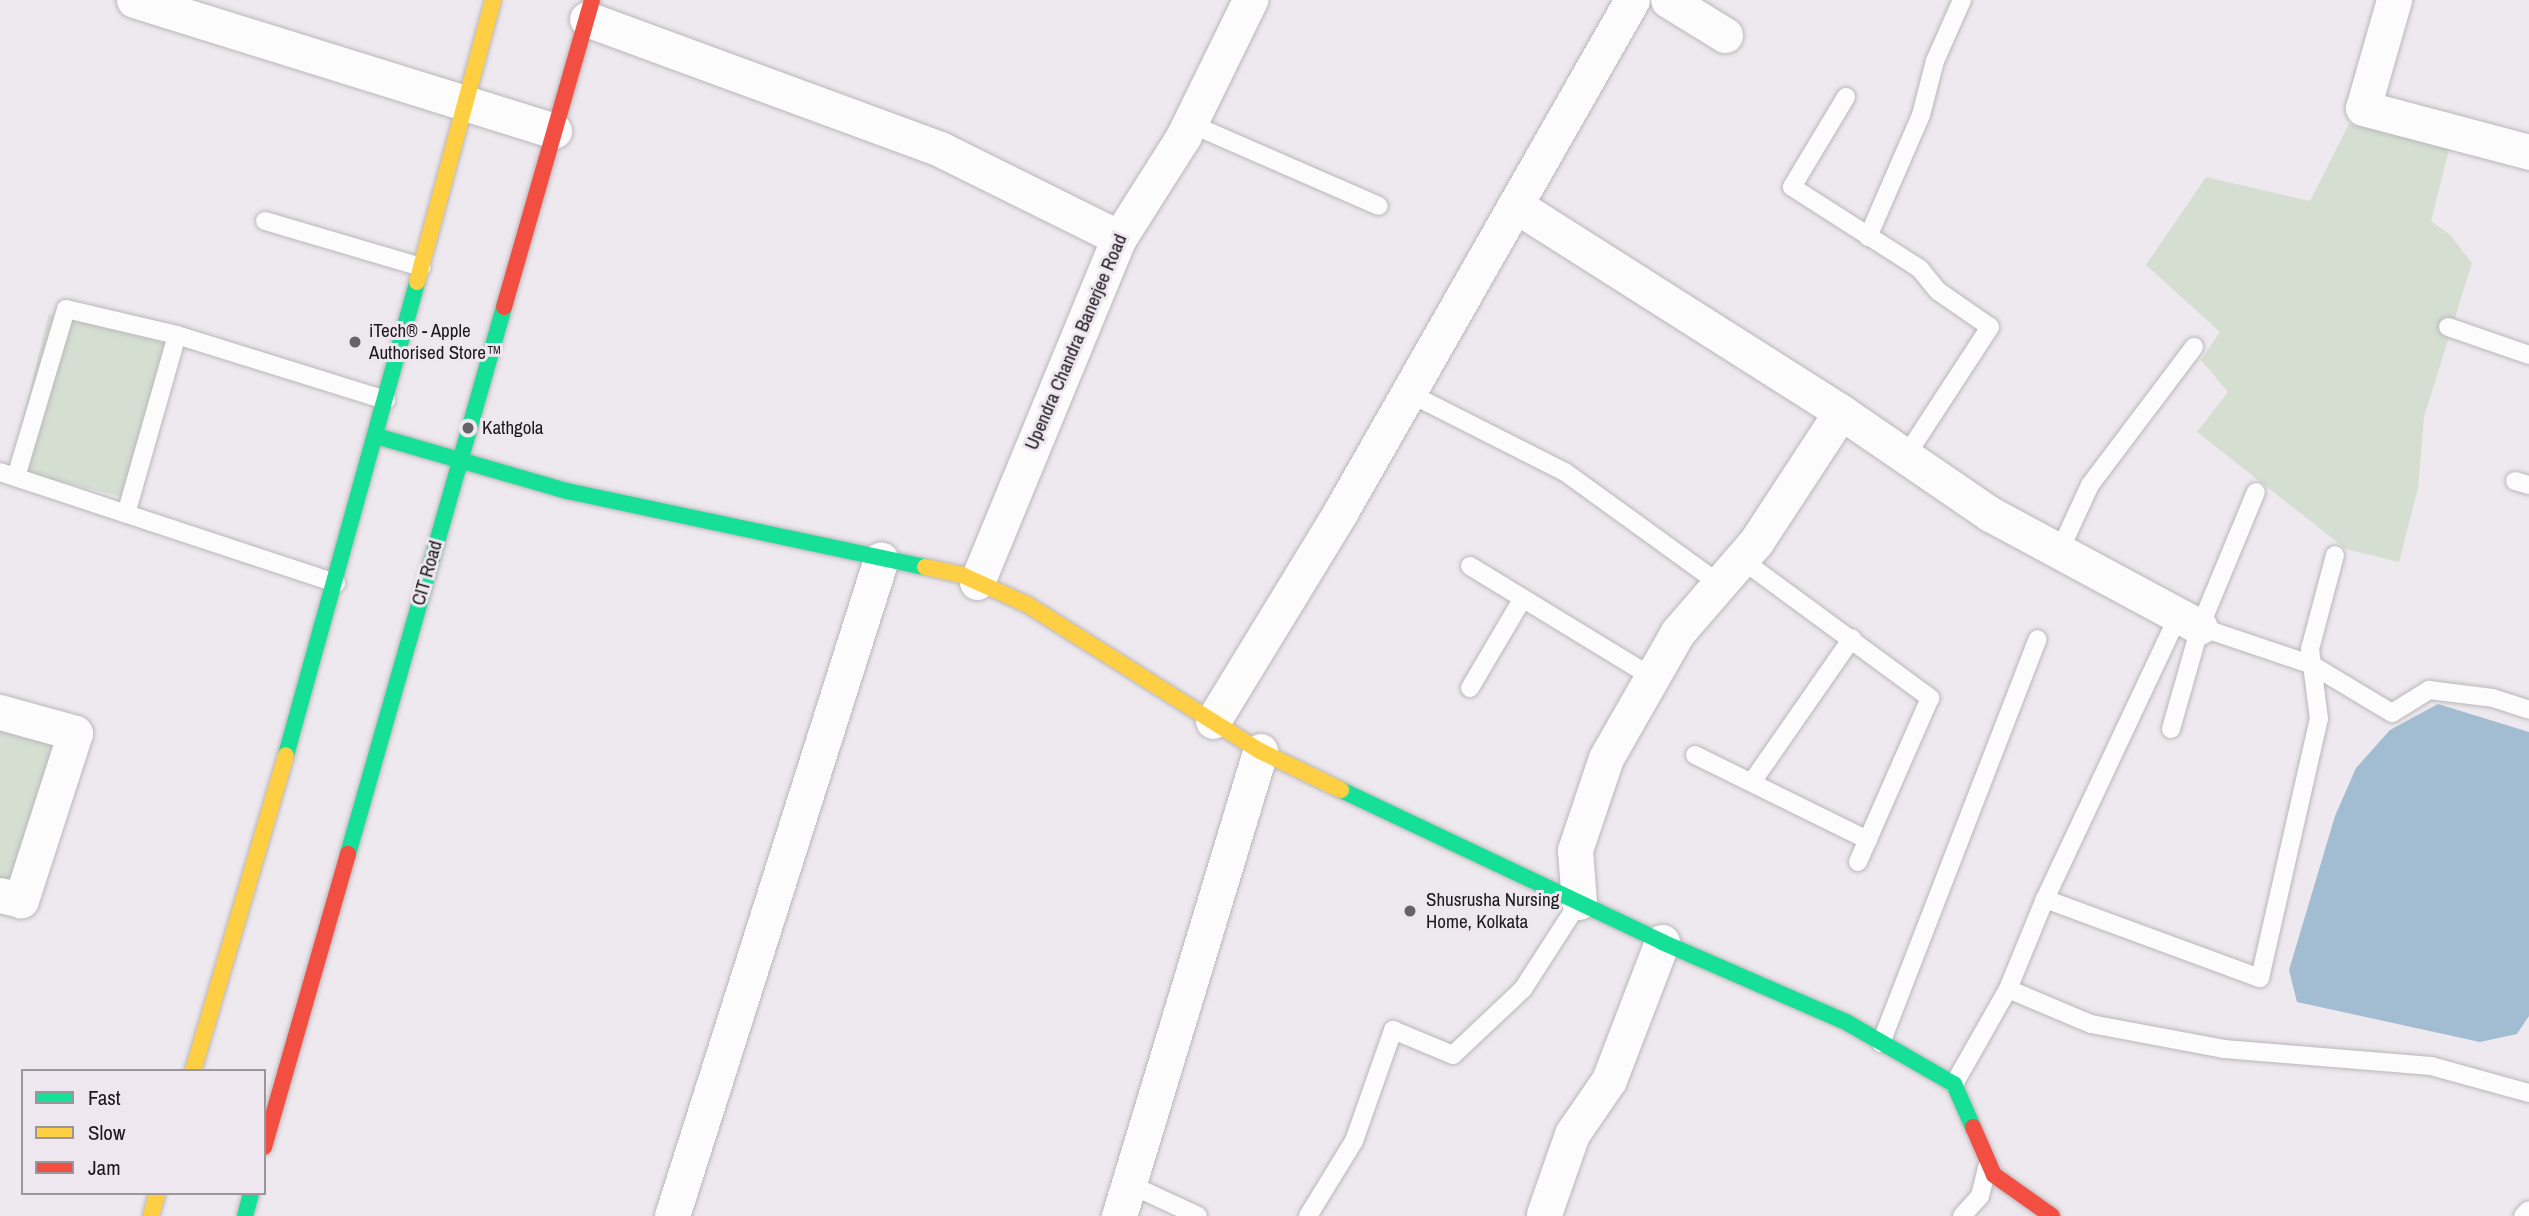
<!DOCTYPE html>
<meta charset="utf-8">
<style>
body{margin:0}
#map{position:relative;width:2529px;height:1216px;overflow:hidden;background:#eee9ee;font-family:"Archivo Narrow",sans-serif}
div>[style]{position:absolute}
.green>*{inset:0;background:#d4ded1;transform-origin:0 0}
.water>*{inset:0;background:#a2bcd1}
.roads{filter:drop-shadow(0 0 2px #bab6ba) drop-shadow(0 0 2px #bab6ba)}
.lane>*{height:18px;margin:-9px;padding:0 9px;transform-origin:9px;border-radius:9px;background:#fcfcfc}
.street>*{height:35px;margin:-17.5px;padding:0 17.5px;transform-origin:17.5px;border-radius:17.5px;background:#fcfcfc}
.fast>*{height:16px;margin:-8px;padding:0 8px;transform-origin:8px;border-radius:8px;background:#16e098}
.slow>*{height:16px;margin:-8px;padding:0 8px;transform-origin:8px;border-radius:8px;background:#ffcf43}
.jam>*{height:16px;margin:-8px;padding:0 8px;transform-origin:8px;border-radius:8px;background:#f24e42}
.dots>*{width:19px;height:19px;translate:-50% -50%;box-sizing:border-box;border:4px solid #efe7f0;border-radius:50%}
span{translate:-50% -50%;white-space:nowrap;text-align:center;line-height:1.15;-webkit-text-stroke:6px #efe7f0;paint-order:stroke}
.poi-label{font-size:19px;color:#1c191d}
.left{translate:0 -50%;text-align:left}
.street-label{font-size:19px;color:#1c191d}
.legend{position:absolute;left:21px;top:1069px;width:245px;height:126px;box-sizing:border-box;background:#efe7f0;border:2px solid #9b959c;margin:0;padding:9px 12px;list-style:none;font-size:21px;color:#1c191d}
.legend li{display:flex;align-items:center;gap:14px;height:35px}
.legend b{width:35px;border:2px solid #9b959c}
</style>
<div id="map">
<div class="green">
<i style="clip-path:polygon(2349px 124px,2450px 145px,2431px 221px,2450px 235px,2472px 263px,2424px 417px,2418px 488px,2399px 562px,2346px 549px,2197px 432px,2228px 392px,2201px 360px,2220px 332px,2146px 265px,2206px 177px,2310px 201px)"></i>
<i style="left:49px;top:314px;width:121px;height:160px;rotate:14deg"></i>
<i style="clip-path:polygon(0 729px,60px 746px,15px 894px,0 890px)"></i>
</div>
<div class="water">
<i style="clip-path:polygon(2438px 704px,2529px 732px,2529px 1016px,2517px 1034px,2480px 1042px,2297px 1002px,2289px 970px,2335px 816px,2356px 768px,2390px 730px)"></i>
</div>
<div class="roads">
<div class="lane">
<i style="left:1846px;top:97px;width:105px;rotate:121deg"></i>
<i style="left:1792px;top:187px;width:152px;rotate:32.6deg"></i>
<i style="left:1920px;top:269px;width:28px;rotate:51deg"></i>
<i style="left:1938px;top:291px;width:63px;rotate:34.7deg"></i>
<i style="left:1990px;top:327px;width:154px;rotate:123.1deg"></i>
<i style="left:1189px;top:123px;width:207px;rotate:23.6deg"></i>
<i style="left:265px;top:221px;width:163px;rotate:16.4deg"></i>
<i style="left:1868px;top:237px;width:133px;rotate:-66.5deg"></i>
<i style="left:1921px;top:115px;width:56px;rotate:-75.5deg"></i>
<i style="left:1935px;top:61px;width:67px;rotate:-66.1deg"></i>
<i style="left:2448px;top:327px;width:86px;rotate:19.1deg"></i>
<i style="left:177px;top:335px;width:219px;rotate:17.3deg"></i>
<i style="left:1409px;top:393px;width:175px;rotate:26.9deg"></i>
<i style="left:1565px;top:472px;width:191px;rotate:35.9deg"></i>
<i style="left:0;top:472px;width:354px;rotate:18.3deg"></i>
<i style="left:16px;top:477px;width:175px;rotate:-73.4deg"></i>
<i style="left:66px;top:309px;width:114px;rotate:13.2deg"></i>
<i style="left:177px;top:335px;width:186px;rotate:105.9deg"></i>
<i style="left:2515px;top:481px;width:15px;rotate:16deg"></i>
<i style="left:2059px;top:552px;width:74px;rotate:-65.2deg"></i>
<i style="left:2090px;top:485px;width:173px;rotate:-53deg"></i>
<i style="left:1741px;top:559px;width:235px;rotate:36.3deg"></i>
<i style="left:1930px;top:698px;width:179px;rotate:113.7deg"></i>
<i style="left:1470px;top:566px;width:213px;rotate:31.4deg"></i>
<i style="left:2200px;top:627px;width:118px;rotate:18.7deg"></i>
<i style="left:2312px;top:665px;width:93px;rotate:31deg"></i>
<i style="left:2392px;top:713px;width:44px;rotate:-31.9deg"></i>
<i style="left:2429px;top:690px;width:64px;rotate:7.1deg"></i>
<i style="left:2493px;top:698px;width:38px;rotate:18deg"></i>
<i style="left:1470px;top:688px;width:104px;rotate:-59.5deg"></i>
<i style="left:2171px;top:729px;width:106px;rotate:-74.1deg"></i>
<i style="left:2200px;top:627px;width:146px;rotate:-67.5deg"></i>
<i style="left:1695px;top:755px;width:193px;rotate:26.2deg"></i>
<i style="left:1752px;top:782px;width:175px;rotate:-55.2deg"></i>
<i style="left:2045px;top:899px;width:229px;rotate:20.2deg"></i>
<i style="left:2260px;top:978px;width:266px;rotate:-77.2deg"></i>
<i style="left:2319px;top:719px;width:71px;rotate:-97.3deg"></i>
<i style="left:2310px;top:649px;width:97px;rotate:-75.1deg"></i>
<i style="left:2008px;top:989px;width:90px;rotate:22.9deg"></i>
<i style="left:2091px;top:1024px;width:135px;rotate:10.6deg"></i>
<i style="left:2224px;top:1049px;width:208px;rotate:4.7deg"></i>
<i style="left:2431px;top:1066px;width:102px;rotate:15.4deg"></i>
<i style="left:1881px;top:1043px;width:433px;rotate:-68.8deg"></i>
<i style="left:1954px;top:1084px;width:109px;rotate:-60.4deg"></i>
<i style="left:2008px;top:989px;width:97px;rotate:-67.7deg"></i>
<i style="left:2045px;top:899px;width:313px;rotate:-64.8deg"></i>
<i style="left:1129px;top:1184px;width:76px;rotate:24.9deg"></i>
<i style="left:1308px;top:1216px;width:88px;rotate:-58.5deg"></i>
<i style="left:1354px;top:1141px;width:118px;rotate:-70.6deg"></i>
<i style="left:1393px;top:1030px;width:65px;rotate:22.6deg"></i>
<i style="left:1453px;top:1055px;width:96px;rotate:-43.3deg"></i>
<i style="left:1523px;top:989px;width:103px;rotate:-57.2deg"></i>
<i style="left:1962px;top:1216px;width:27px;rotate:-48deg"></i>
<i style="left:1980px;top:1196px;width:29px;rotate:-76deg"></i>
<i style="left:2523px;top:1216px;width:8px;rotate:-45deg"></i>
</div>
<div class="street">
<i style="left:134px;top:0;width:440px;rotate:17.3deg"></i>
<i style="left:1668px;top:0;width:67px;rotate:31.6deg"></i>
<i style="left:2394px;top:0;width:112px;rotate:106deg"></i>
<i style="left:2363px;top:108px;width:172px;rotate:14.8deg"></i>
<i style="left:587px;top:19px;width:376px;rotate:20.2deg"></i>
<i style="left:940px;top:149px;width:200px;rotate:26.4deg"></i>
<i style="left:1515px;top:205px;width:386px;rotate:32.4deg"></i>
<i style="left:1841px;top:412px;width:181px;rotate:34.4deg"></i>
<i style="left:1990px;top:514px;width:238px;rotate:28.3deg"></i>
<i style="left:977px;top:582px;width:372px;rotate:-67.6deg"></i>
<i style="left:1119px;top:238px;width:120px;rotate:-57.6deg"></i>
<i style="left:1183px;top:137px;width:153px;rotate:-63.9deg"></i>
<i style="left:0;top:712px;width:78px;rotate:15.6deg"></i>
<i style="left:75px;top:733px;width:176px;rotate:107.9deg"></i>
<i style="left:21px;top:900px;width:22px;rotate:-167deg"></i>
<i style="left:1213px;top:721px;width:246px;rotate:-58.6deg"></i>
<i style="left:1341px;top:511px;width:588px;rotate:-60.34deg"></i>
<i style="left:1579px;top:902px;width:52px;rotate:-94.4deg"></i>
<i style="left:1575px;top:850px;width:97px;rotate:-71.4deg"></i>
<i style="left:1606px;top:758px;width:145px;rotate:-60.3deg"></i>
<i style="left:1678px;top:632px;width:119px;rotate:-49.1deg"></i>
<i style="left:1756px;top:542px;width:155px;rotate:-56.8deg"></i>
<i style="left:1544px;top:1214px;width:85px;rotate:-70.7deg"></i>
<i style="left:1572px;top:1134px;width:65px;rotate:-55.6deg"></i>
<i style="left:1609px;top:1080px;width:148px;rotate:-69deg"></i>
<i style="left:672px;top:1216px;width:689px;rotate:-72.35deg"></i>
<i style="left:1119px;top:1216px;width:486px;rotate:-73.1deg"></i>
</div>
<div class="fast">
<i style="left:376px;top:436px;width:199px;rotate:16.1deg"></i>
<i style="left:567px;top:491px;width:366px;rotate:12deg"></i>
<i style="left:286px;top:755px;width:491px;rotate:-74.5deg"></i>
<i style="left:1341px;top:790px;width:355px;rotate:25.3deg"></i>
<i style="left:1662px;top:942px;width:201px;rotate:23.5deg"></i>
<i style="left:1846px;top:1022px;width:125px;rotate:29.9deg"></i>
<i style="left:1954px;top:1084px;width:47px;rotate:66.2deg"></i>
<i style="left:348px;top:854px;width:569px;rotate:-74.08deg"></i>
<i style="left:245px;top:1216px;width:24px;rotate:-75deg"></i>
</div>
<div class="slow">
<i style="left:417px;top:282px;width:292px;rotate:-74.9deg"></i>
<i style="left:925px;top:567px;width:38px;rotate:12deg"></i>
<i style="left:962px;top:575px;width:72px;rotate:24.4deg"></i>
<i style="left:1028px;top:605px;width:274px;rotate:32.2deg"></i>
<i style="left:1260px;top:751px;width:90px;rotate:25.7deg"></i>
<i style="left:193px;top:1071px;width:329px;rotate:-73.6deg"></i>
<i style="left:151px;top:1216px;width:24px;rotate:-75deg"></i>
</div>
<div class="jam">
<i style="left:504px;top:307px;width:319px;rotate:-74deg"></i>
<i style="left:1973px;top:1127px;width:52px;rotate:66.4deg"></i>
<i style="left:1994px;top:1175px;width:71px;rotate:35.3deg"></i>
<i style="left:264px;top:1147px;width:305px;rotate:-74deg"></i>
</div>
</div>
<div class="dots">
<i style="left:355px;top:342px;background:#666266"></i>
<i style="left:468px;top:428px;background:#666266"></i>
<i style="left:1410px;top:911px;background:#666266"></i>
</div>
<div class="poi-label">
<span class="left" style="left:369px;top:342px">iTech® - Apple<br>Authorised Store™</span>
<span class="left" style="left:482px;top:428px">Kathgola</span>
<span class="left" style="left:1426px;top:911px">Shusrusha Nursing<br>Home, Kolkata</span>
</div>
<div class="street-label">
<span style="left:1076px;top:342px;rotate:-67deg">Upendra Chandra Banerjee Road</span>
<span style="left:427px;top:573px;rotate:-74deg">CIT Road</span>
</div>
<ul class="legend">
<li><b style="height:9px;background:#16e098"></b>Fast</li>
<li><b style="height:9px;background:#ffcf43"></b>Slow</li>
<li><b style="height:9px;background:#f24e42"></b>Jam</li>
</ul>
</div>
